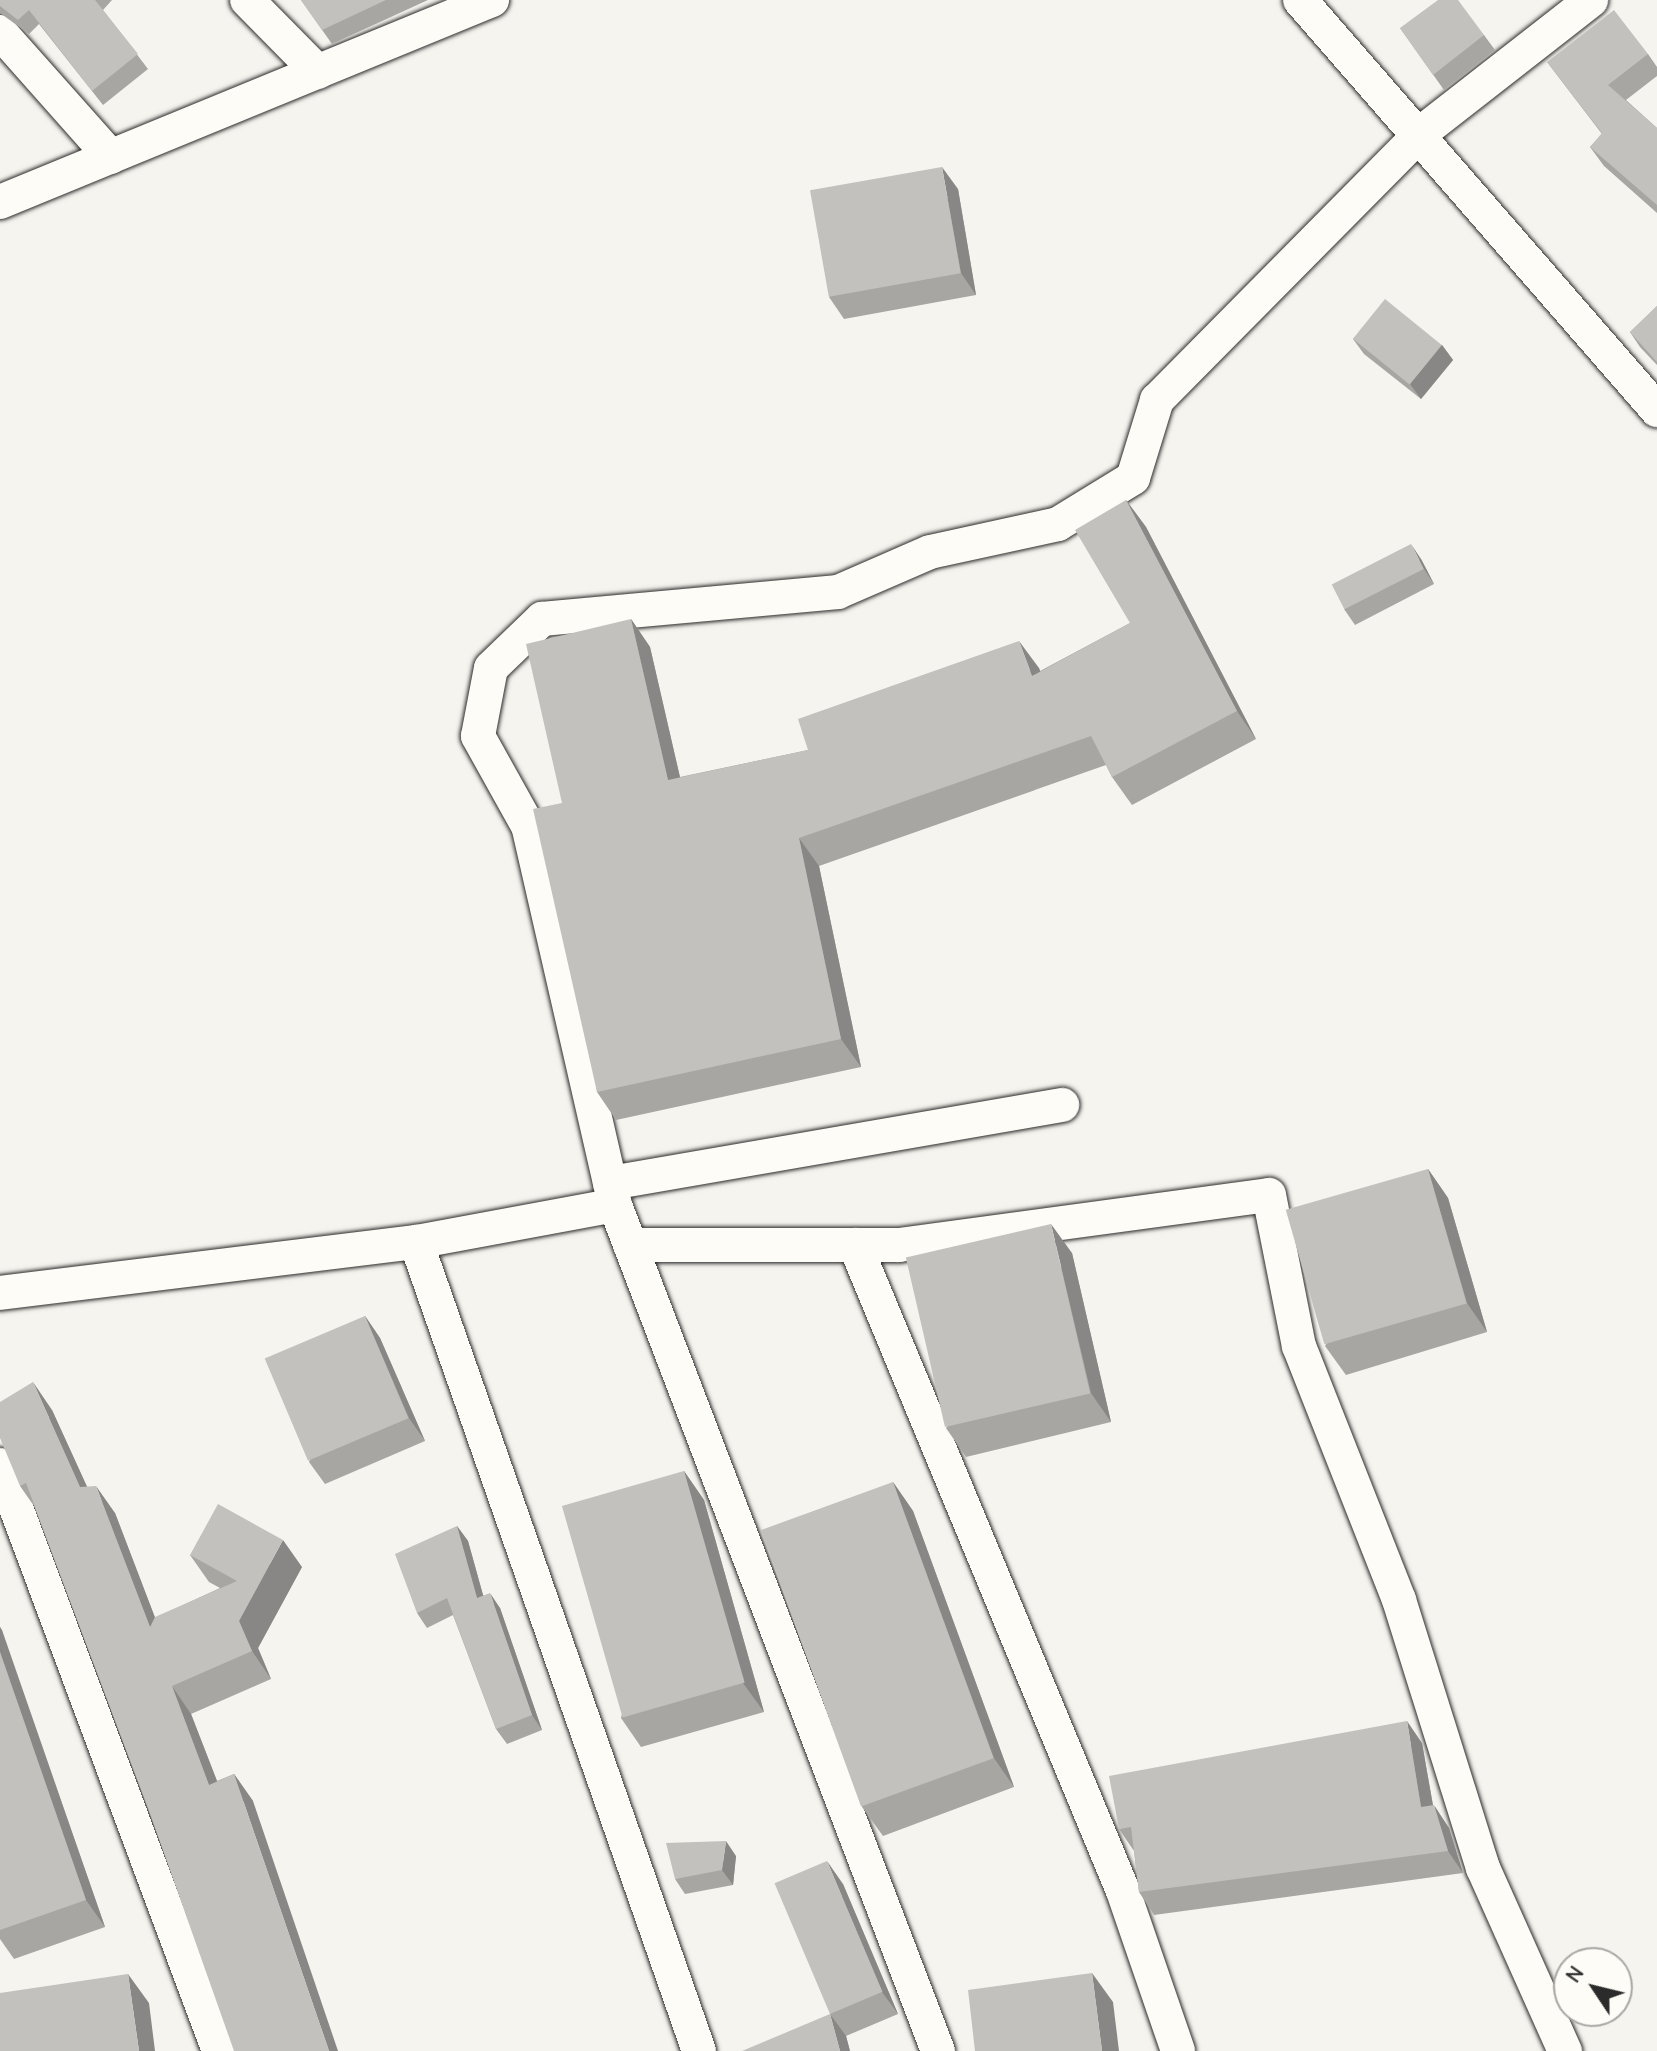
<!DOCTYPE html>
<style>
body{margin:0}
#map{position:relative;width:1657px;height:2051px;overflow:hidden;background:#f5f4ef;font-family:"Comic Neue",sans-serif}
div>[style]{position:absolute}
.roads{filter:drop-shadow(0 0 2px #2b2b2b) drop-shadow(0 0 2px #2b2b2b)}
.minor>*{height:34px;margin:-17px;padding:0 17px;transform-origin:17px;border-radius:17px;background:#fdfcf7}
.wall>*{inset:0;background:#a7a6a3}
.shaded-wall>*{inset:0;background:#888785}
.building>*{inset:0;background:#c2c1be;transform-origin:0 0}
span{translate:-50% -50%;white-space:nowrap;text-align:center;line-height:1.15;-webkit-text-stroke:8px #fdfcf7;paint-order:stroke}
.north{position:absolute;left:1553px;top:1947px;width:80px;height:80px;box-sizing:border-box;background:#fdfcf7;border:2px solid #a9a8a5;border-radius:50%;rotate:305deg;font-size:22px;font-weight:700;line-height:32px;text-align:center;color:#2b2b2b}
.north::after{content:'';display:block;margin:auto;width:28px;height:36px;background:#2b2b2b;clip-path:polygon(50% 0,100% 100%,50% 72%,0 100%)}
</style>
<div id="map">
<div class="roads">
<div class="minor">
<i style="left:247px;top:0;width:101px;rotate:45.4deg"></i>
<i style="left:1300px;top:0;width:544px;rotate:48.95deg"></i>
<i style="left:0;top:32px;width:167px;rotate:48.4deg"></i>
<i style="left:0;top:202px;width:532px;rotate:-22.32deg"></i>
<i style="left:610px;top:1183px;width:459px;rotate:-9.8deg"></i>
<i style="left:416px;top:1242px;width:857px;rotate:70.72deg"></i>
<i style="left:630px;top:1245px;width:269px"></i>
<i style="left:899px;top:1245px;width:373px;rotate:-7.7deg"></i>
<i style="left:1269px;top:1195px;width:154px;rotate:78.8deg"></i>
<i style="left:1299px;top:1346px;width:273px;rotate:68.5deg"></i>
<i style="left:1399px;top:1600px;width:281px;rotate:72.6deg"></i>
<i style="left:1483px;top:1868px;width:201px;rotate:65.9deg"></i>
<i style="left:855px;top:1245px;width:699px;rotate:67.47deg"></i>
<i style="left:1123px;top:1891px;width:169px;rotate:71deg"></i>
<i style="left:0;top:1293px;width:419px;rotate:-7deg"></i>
<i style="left:416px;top:1242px;width:202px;rotate:-10.5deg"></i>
<i style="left:0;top:1465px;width:626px;rotate:69.51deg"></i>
<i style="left:938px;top:2051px;width:906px;rotate:-110.9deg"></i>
<i style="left:615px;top:1205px;width:389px;rotate:-102.9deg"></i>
<i style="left:528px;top:826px;width:103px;rotate:-119.1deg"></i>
<i style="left:478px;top:736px;width:69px;rotate:-79.2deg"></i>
<i style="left:491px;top:668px;width:71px;rotate:-43.9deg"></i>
<i style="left:542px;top:619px;width:297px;rotate:-5.2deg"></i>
<i style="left:838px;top:592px;width:100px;rotate:-23.5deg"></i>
<i style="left:930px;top:552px;width:131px;rotate:-12.3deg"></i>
<i style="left:1058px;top:524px;width:88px;rotate:-31.5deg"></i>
<i style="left:1133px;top:478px;width:82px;rotate:-72.9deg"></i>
<i style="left:1157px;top:400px;width:375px;rotate:-45.3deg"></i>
<i style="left:1421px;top:133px;width:216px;rotate:-38deg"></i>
</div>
</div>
<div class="wall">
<i style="clip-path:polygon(0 0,112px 0,103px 10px,148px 69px,103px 105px,39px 24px,29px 34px,0 13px)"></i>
<i style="clip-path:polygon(301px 0,428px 0,332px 44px)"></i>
<i style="clip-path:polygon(1400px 28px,1484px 35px,1495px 50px,1444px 90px)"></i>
<i style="clip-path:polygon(1648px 54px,1657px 67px,1657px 76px,1626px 100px,1657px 128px,1657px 213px,1604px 166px,1590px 147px,1602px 134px,1547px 62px)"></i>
<i style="clip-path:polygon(958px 189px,976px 295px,844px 319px,829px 297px)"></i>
<i style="clip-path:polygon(1657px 306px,1657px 365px,1640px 347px,1630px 332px)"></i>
<i style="clip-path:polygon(1353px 339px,1442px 345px,1453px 360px,1421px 399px,1364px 354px)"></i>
<i style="clip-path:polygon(1126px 500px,1146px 527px,1256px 739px,1132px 805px,1112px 777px,1106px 765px,819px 866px,861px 1067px,616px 1120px,597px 1092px,562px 803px,631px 619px,650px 647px,680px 777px,808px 750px,1039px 668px,1040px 671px,1130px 623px)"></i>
<i style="clip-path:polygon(1421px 559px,1434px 584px,1355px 625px,1344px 609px)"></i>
<i style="clip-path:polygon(1428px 1169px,1448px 1198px,1487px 1332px,1346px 1375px,1325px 1346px)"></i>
<i style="clip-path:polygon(1072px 1253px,1111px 1422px,966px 1457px,946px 1428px)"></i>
<i style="clip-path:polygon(365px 1316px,380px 1338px,425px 1441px,325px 1484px,309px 1462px)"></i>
<i style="clip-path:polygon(52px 1410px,87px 1487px,115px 1513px,155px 1618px,220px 1588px,209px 1582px,190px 1555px,302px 1567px,258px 1648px,271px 1679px,191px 1714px,217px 1781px,234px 1774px,253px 1801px,148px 1808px,34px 1506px,20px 1486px)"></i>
<i style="clip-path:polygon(684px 1471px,704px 1500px,764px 1712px,641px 1747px,621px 1718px)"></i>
<i style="clip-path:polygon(893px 1482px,913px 1511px,1014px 1787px,883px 1836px,862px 1807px)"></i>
<i style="clip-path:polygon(457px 1526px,468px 1541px,483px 1595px,500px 1608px,542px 1730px,507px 1744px,496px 1729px,453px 1615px,427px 1628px,417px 1613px)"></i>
<i style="clip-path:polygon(0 1627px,105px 1927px,14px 1959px,0 1939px)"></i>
<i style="clip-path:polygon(1422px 1743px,1433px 1805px,1449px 1828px,1463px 1873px,1154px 1915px,1139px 1892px,1134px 1851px,1119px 1829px)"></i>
<i style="clip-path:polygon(736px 1856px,733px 1885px,685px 1894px,675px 1879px)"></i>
<i style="clip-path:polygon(843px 1884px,898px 2014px,846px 2036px,850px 2051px,830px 2014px)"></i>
</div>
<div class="shaded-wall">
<i style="clip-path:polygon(942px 167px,958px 189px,976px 295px,961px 273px)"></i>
<i style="clip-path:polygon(1442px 345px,1453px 360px,1421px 399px,1410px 384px)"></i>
<i style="clip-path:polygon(1126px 500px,1146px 527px,1256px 739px,1237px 711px)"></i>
<i style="clip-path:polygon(1411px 544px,1421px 559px,1434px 584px,1424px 569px)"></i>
<i style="clip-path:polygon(631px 619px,650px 647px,687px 808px,668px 780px)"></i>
<i style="clip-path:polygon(1019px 641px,1039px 668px,1051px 703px,1032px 676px)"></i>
<i style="clip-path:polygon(799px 838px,819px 866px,861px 1067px,841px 1039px)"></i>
<i style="clip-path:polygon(1428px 1169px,1448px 1198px,1487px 1332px,1467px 1303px)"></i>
<i style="clip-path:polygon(1051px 1224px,1072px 1253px,1111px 1422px,1091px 1393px)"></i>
<i style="clip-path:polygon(365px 1316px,380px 1338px,425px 1441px,409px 1418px)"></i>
<i style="clip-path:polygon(33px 1382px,52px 1410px,100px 1515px,80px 1487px)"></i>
<i style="clip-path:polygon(684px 1471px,704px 1500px,764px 1712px,743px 1683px)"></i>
<i style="clip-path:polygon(893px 1482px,913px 1511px,1014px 1787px,994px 1758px)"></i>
<i style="clip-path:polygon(96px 1486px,115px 1513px,169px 1654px,150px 1627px)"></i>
<i style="clip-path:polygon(457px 1526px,468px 1541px,488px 1613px,477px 1598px)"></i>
<i style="clip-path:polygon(283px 1540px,302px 1567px,258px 1648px,271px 1679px,252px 1651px,239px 1621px)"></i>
<i style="clip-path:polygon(490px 1593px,500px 1608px,542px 1730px,532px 1715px)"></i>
<i style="clip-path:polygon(0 1627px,2px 1630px,105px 1927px,86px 1900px,0 1652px)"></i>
<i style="clip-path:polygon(172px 1686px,191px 1714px,229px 1812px,209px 1785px)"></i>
<i style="clip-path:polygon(1407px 1721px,1422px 1743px,1437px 1829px,1421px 1807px)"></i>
<i style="clip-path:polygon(234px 1774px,253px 1801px,338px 2051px,329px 2051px)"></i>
<i style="clip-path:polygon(1434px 1805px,1449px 1828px,1463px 1873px,1448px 1851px)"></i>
<i style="clip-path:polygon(726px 1841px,736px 1856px,733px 1885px,722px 1870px)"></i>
<i style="clip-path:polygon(827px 1861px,843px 1884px,898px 2014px,882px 1992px)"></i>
<i style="clip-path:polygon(1092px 1973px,1113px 2002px,1119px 2051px,1102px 2051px)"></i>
<i style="clip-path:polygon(128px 1974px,149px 2003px,155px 2051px,139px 2051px)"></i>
<i style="clip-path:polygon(830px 2014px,846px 2036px,850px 2051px,840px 2051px)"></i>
</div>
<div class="building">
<i style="clip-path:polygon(0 0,95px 0,138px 54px,92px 91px,29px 10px,18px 20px,0 6px)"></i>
<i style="clip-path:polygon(301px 0,386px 0,322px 30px)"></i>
<i style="clip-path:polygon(1438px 0,1458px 0,1484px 35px,1433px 75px,1400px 28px)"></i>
<i style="clip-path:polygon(1614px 10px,1648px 54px,1608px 85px,1657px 128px,1657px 205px,1590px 147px,1602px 133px,1547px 62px)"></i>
<i style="left:942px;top:167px;width:108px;height:134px;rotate:80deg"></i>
<i style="left:1385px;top:299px;width:73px;height:51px;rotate:39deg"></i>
<i style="clip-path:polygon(1657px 306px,1657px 362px,1630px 332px)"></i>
<i style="clip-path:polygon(1126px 500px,1237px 711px,1112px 777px,1091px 736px,799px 838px,841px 1039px,597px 1092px,533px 809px,562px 803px,526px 644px,631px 619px,668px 780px,808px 750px,798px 719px,1019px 641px,1032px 676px,1130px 623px,1075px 530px)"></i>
<i style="left:1411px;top:544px;width:28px;height:89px;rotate:63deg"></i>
<i style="left:1428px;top:1169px;width:140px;height:148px;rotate:74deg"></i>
<i style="left:1051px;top:1224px;width:174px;height:149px;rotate:77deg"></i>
<i style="left:365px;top:1316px;width:111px;height:109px;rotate:67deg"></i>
<i style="clip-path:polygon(33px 1382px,80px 1487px,96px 1486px,150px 1627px,155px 1617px,237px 1581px,190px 1555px,218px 1504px,283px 1540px,239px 1621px,252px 1651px,172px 1686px,209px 1785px,234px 1774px,329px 2051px,234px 2051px,148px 1808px,26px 1483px,20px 1486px,0 1438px,0 1402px)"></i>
<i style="left:684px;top:1471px;width:220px;height:127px;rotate:74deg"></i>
<i style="left:893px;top:1482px;width:294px;height:141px;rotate:70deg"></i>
<i style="clip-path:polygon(457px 1526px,477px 1598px,490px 1593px,532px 1715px,496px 1729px,447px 1598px,417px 1613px,395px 1554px)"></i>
<i style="clip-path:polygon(0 1652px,86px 1900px,0 1930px)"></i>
<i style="clip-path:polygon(1407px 1721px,1421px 1807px,1434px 1805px,1448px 1851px,1139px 1892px,1131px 1827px,1119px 1829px,1109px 1776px)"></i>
<i style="clip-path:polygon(726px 1841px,722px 1870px,675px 1879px,666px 1843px)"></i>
<i style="left:827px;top:1861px;width:142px;height:57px;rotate:67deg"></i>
<i style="clip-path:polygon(1092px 1973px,1102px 2051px,975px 2051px,968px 1990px)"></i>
<i style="clip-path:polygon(128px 1974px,139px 2051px,0 2051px,0 1993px)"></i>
<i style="clip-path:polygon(830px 2014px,840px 2051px,742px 2051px)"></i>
</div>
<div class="north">N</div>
</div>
